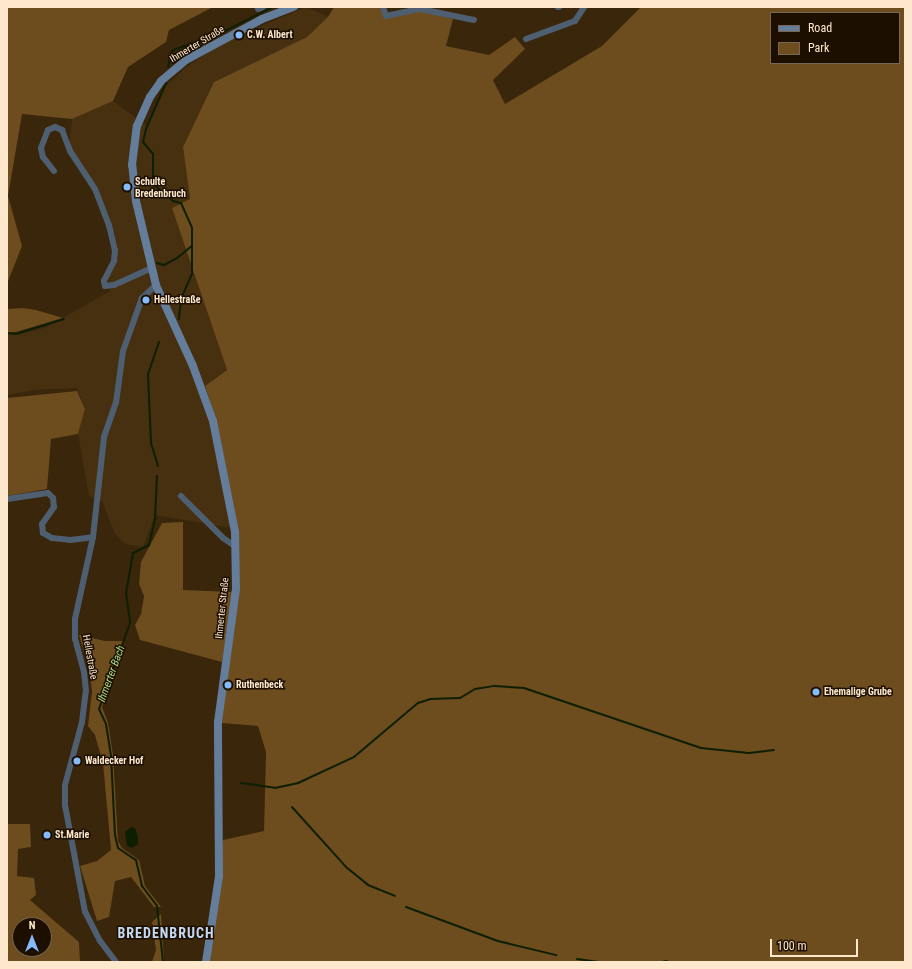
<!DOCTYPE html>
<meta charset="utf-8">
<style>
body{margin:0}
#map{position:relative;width:912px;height:969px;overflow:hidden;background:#39260b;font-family:"Roboto Condensed",sans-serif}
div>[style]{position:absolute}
.built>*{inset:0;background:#463010}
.green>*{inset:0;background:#6d4c1d}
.water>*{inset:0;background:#0e1f00}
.stream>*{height:2px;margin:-1px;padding:0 1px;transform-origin:1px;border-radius:1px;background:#0e1f00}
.minor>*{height:6px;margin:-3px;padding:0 3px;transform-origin:3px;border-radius:3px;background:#4f5f72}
.secondary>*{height:8px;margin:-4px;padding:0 4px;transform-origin:4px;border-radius:4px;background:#637d9b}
.dots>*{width:11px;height:11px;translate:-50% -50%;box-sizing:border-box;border:2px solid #1d0f00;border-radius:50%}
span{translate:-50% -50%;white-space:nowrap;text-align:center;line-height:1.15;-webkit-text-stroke:3px #1d0f00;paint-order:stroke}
.poi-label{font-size:10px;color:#fde8ce;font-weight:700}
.left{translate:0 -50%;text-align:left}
.street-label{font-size:10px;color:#fde8ce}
.water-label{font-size:11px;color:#a8dc81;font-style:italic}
.district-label{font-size:14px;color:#c6daf3;font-weight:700;letter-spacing:1px}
.frame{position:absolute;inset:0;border:8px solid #fde8ce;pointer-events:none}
.legend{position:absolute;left:770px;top:12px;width:130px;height:52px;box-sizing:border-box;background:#1d0f00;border:1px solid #776652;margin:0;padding:5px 7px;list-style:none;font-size:12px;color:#fde8ce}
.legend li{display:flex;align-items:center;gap:8px;height:20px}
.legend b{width:20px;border:1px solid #776652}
.north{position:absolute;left:12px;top:917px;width:40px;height:40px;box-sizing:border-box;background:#1d0f00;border:1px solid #776652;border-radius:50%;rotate:0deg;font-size:11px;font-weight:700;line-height:16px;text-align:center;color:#fde8ce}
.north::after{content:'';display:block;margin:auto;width:14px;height:18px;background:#85bbfb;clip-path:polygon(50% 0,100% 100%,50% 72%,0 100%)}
.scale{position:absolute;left:770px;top:939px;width:88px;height:18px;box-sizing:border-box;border:2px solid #fde8ce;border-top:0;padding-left:5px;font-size:12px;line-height:14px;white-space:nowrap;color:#fde8ce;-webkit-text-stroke:3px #1d0f00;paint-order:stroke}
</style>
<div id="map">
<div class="built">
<i style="clip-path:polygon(306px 7px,329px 17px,308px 37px,214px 82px,183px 147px,190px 199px,172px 208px,227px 370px,202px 388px,209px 414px,232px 528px,155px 515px,143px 547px,125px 544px,115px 534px,102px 501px,89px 496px,78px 434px,85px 409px,77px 388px,34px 390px,7px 395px,7px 333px,17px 335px,47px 327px,110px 291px,108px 277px,116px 258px,102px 203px,69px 146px,72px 119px,113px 101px,147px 126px,161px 91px,185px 68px,222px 43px)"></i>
</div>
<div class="green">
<i style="clip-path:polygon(7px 7px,213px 7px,169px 30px,166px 42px,128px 67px,113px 101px,72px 119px,22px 114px,8px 196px,22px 246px,7px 284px)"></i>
<i style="clip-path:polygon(evenodd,334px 7px,383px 7px,383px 15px,420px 10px,453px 19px,446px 46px,489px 55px,515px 37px,525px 49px,493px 80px,505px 104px,602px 46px,641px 7px,905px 7px,905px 962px,210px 962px,223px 840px,264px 831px,266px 752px,258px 726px,221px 723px,238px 553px,215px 416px,205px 386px,227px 370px,172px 208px,190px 199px,183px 147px,214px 82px,307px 37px,328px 17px,334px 7px,771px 13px,899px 13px,899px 63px,771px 63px,771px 13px)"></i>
<i style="clip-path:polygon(23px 308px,36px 310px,63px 318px,16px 332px,7px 332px,7px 309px)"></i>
<i style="clip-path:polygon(77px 391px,85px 409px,78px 434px,51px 439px,47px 489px,7px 496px,7px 398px)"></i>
<i style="clip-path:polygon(183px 522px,183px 590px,233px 592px,222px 662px,140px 640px,135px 625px,141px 614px,144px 596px,139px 584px,141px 562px,162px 523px)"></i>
<i style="clip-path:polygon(79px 635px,105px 641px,124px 641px,102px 707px,108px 723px,113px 755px,118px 841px,122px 848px,139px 860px,145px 886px,161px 907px,154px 907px,131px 877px,115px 881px,109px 917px,97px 921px,80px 866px,97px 861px,111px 850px,103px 763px,95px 735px,88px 726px,92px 692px,89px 667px)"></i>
<i style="clip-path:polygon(evenodd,7px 824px,30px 824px,31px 847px,18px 849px,17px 876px,34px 878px,36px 895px,30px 900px,79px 942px,80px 962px,7px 962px,7px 824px,20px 925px,44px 925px,44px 949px,20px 949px,20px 925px)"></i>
<i style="clip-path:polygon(161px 914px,164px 962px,152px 962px,156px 950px,152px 922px)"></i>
</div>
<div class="water">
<i style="clip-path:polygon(131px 827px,135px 828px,138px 837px,138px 844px,132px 848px,127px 846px,125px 832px)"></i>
</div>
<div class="stream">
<i style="left:168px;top:67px;width:16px;rotate:-76deg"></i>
<i style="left:172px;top:51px;width:4px;rotate:-27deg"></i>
<i style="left:176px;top:49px;width:46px;rotate:-19.2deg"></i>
<i style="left:219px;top:34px;width:60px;rotate:-26.6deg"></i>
<i style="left:166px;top:83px;width:50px;rotate:113.5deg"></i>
<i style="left:146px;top:129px;width:13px;rotate:103deg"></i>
<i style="left:143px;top:142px;width:16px;rotate:50deg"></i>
<i style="left:153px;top:154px;width:30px;rotate:90deg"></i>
<i style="left:153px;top:184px;width:26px;rotate:40deg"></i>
<i style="left:173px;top:201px;width:8px;rotate:14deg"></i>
<i style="left:181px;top:203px;width:27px;rotate:66deg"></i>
<i style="left:192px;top:228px;width:46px;rotate:90deg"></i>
<i style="left:192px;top:274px;width:27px;rotate:114deg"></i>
<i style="left:181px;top:299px;width:20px;rotate:96deg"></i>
<i style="left:157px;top:263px;width:7px;rotate:16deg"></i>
<i style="left:164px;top:265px;width:15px;rotate:-28deg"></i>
<i style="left:177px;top:258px;width:19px;rotate:-39deg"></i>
<i style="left:7px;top:333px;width:9px;rotate:6deg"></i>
<i style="left:16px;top:334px;width:50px;rotate:-17.4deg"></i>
<i style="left:158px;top:466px;width:24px;rotate:-107deg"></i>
<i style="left:151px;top:443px;width:69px;rotate:-92.5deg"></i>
<i style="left:148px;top:374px;width:34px;rotate:-71deg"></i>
<i style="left:157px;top:476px;width:43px;rotate:92.7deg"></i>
<i style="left:155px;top:519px;width:27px;rotate:103deg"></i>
<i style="left:149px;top:545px;width:18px;rotate:153deg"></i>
<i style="left:133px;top:553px;width:41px;rotate:99.9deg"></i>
<i style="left:126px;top:593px;width:30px;rotate:82deg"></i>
<i style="left:130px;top:623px;width:91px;rotate:109.8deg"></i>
<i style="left:99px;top:709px;width:17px;rotate:65deg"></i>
<i style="left:106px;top:724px;width:32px;rotate:81deg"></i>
<i style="left:111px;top:756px;width:79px;rotate:87.1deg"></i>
<i style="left:115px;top:835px;width:13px;rotate:77deg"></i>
<i style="left:118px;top:848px;width:22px;rotate:34deg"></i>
<i style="left:136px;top:860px;width:27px;rotate:77deg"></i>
<i style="left:142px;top:886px;width:25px;rotate:53deg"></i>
<i style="left:157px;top:906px;width:56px;rotate:83.9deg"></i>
<i style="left:241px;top:783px;width:34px;rotate:8deg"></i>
<i style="left:275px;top:788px;width:24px;rotate:-12deg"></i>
<i style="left:298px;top:783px;width:62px;rotate:-24.9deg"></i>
<i style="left:354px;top:757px;width:84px;rotate:-40.2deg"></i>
<i style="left:418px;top:703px;width:13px;rotate:-18deg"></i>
<i style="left:430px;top:699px;width:30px;rotate:-2deg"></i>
<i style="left:460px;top:698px;width:17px;rotate:-31deg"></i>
<i style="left:475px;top:689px;width:20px;rotate:-9deg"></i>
<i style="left:495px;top:686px;width:29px;rotate:4deg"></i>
<i style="left:524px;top:688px;width:187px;rotate:18.7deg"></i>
<i style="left:701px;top:748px;width:48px;rotate:5.9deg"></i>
<i style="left:749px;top:753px;width:25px;rotate:-7deg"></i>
<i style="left:292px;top:807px;width:81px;rotate:48deg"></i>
<i style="left:346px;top:867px;width:28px;rotate:39deg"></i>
<i style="left:368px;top:885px;width:29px;rotate:22deg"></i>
<i style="left:406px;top:907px;width:98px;rotate:20.3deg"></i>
<i style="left:498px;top:941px;width:60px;rotate:13.6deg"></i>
<i style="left:577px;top:959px;width:22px;rotate:8deg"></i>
<i style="left:662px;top:962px;width:5px;rotate:-11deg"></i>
</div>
<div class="minor">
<i style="left:383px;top:7px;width:9px;rotate:72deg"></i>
<i style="left:386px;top:16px;width:35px;rotate:-12deg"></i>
<i style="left:420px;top:9px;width:55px;rotate:11.5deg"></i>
<i style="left:558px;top:7px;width:1px"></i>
<i style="left:258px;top:9px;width:5px;rotate:-22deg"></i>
<i style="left:526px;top:39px;width:52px;rotate:-20.2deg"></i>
<i style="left:575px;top:21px;width:17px;rotate:-57deg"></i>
<i style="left:54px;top:171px;width:18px;rotate:-128deg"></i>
<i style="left:43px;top:157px;width:9px;rotate:-103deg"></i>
<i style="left:41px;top:148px;width:19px;rotate:-69deg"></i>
<i style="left:48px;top:130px;width:8px;rotate:-23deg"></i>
<i style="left:55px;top:127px;width:8px;rotate:23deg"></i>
<i style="left:62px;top:130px;width:22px;rotate:69deg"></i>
<i style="left:70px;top:151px;width:45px;rotate:56.7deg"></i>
<i style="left:95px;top:189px;width:39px;rotate:69deg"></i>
<i style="left:109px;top:225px;width:26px;rotate:77deg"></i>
<i style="left:115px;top:250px;width:11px;rotate:95deg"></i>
<i style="left:114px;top:261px;width:22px;rotate:117deg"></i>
<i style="left:104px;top:281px;width:5px;rotate:79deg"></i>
<i style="left:105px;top:286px;width:9px;rotate:-6deg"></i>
<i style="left:114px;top:285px;width:42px;rotate:-24.1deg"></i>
<i style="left:181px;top:496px;width:59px;rotate:45deg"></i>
<i style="left:223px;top:538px;width:14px;rotate:34deg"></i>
<i style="left:7px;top:499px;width:41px;rotate:-8.3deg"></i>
<i style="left:48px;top:493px;width:7px;rotate:45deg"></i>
<i style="left:53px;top:498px;width:9px;rotate:84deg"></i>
<i style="left:54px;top:507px;width:21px;rotate:125deg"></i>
<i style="left:42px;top:524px;width:9px;rotate:84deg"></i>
<i style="left:43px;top:533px;width:10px;rotate:29deg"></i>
<i style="left:52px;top:538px;width:18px;rotate:6deg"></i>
<i style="left:70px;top:540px;width:23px;rotate:-7deg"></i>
<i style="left:116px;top:962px;width:26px;rotate:-127deg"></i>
<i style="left:100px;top:941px;width:33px;rotate:-117deg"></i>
<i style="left:85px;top:912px;width:109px;rotate:-100.6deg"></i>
<i style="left:65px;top:805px;width:20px;rotate:-90deg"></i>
<i style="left:65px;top:785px;width:65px;rotate:-74.9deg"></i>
<i style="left:82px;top:722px;width:31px;rotate:-83deg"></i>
<i style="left:86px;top:691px;width:19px;rotate:-96deg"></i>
<i style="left:84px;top:672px;width:34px;rotate:-105deg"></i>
<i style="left:75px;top:639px;width:20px;rotate:-90deg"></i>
<i style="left:75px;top:619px;width:84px;rotate:-77.6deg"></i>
<i style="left:93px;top:537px;width:101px;rotate:-83.7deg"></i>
<i style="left:104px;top:437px;width:36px;rotate:-71deg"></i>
<i style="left:116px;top:403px;width:52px;rotate:-82.3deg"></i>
<i style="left:123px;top:351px;width:56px;rotate:-70.3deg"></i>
<i style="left:142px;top:298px;width:19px;rotate:-43deg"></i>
</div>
<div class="secondary">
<i style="left:206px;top:962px;width:87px;rotate:-81.4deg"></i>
<i style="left:219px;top:876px;width:154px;rotate:-90.4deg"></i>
<i style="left:218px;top:722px;width:135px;rotate:-82.3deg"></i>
<i style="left:236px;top:588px;width:56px;rotate:-91deg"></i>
<i style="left:235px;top:532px;width:113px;rotate:-101.2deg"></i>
<i style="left:213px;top:421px;width:59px;rotate:-110deg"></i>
<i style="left:193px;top:366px;width:89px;rotate:-114.6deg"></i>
<i style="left:156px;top:285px;width:86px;rotate:-103.4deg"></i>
<i style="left:136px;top:201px;width:36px;rotate:-96deg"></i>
<i style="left:132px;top:165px;width:39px;rotate:-83deg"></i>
<i style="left:137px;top:126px;width:32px;rotate:-66deg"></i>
<i style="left:150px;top:97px;width:19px;rotate:-55deg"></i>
<i style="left:161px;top:81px;width:33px;rotate:-40deg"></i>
<i style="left:186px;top:60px;width:86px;rotate:-28.3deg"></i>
<i style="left:262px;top:19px;width:34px;rotate:-21deg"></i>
</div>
<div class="dots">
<i style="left:239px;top:35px;background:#85bbfb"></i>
<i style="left:127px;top:187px;background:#85bbfb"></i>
<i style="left:146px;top:300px;background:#85bbfb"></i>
<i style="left:228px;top:685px;background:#85bbfb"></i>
<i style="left:816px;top:692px;background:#85bbfb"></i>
<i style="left:77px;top:761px;background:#85bbfb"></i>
<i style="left:47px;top:835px;background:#85bbfb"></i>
</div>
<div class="poi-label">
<span class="left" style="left:247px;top:35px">C.W. Albert</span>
<span class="left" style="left:135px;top:187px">Schulte<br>Bredenbruch</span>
<span class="left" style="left:154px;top:300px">Hellestraße</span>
<span class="left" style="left:236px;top:685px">Ruthenbeck</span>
<span class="left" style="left:824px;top:692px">Ehemalige Grube</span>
<span class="left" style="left:85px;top:761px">Waldecker Hof</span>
<span class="left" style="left:55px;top:835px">St.Marie</span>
</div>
<div class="street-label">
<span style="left:197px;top:44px;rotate:-31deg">Ihmerter Straße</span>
<span style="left:222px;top:608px;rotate:-84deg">Ihmerter Straße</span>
<span style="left:90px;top:657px;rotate:80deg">Hellestraße</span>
</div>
<div class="water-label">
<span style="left:112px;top:674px;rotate:-70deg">Ihmerter Bach</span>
</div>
<div class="district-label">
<span style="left:166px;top:933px">BREDENBRUCH</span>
</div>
<div class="frame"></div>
<ul class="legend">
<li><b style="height:5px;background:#637d9b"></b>Road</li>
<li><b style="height:11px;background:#6d4c1d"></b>Park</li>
</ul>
<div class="north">N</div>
<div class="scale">100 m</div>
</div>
